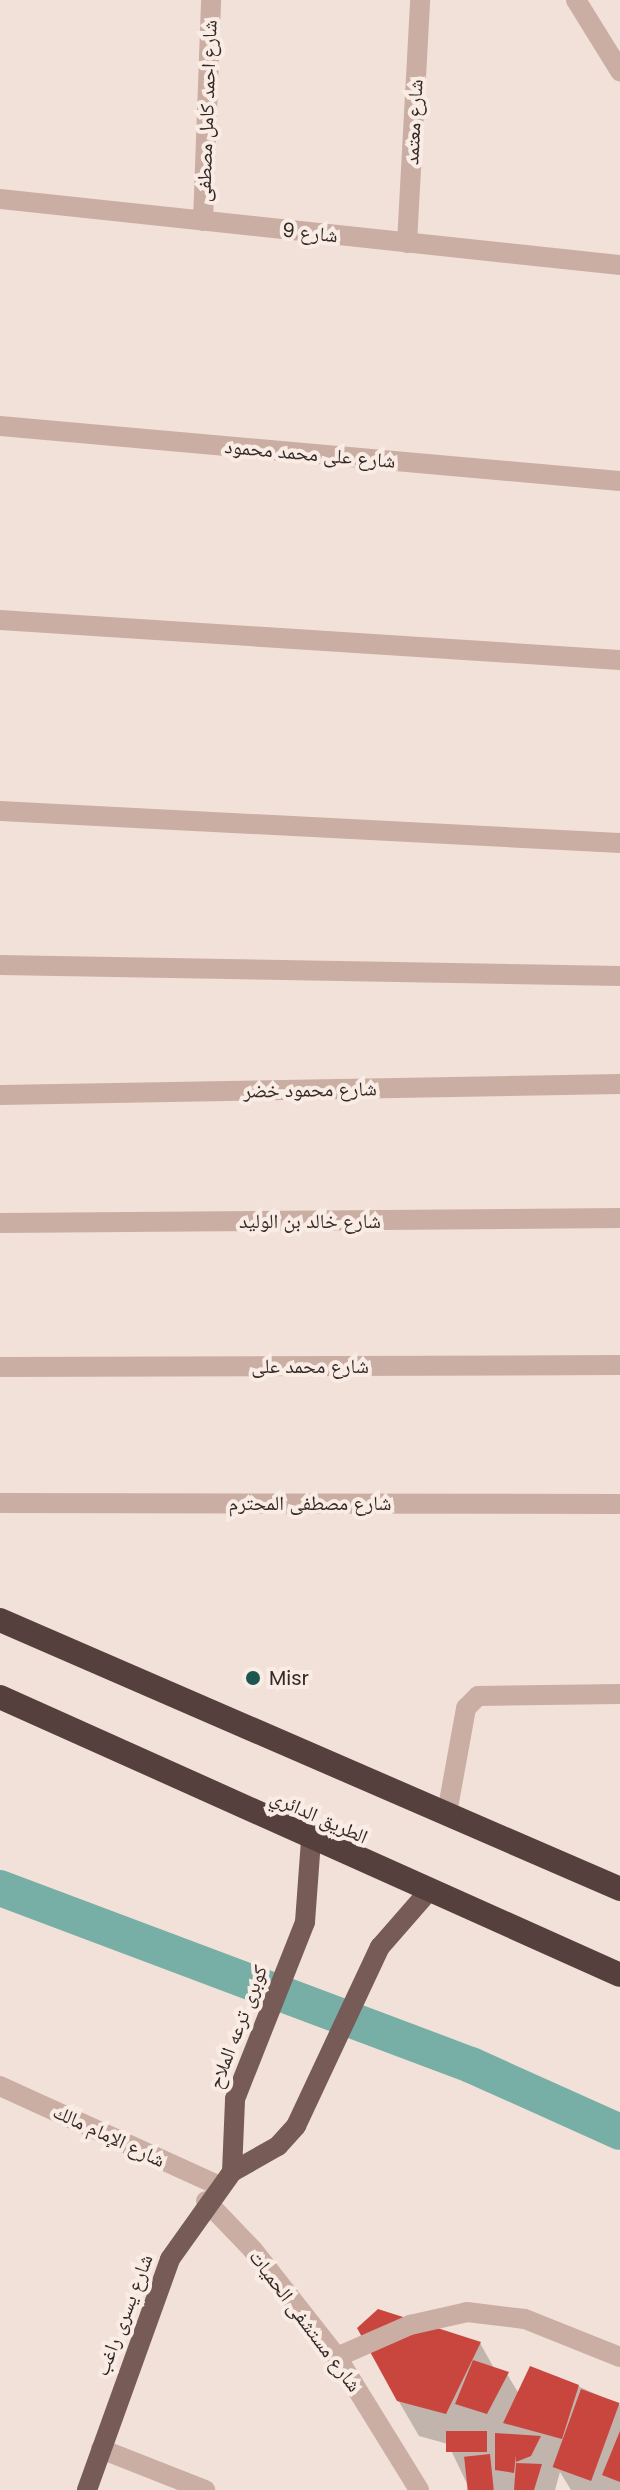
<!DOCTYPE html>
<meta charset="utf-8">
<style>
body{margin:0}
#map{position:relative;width:620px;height:2490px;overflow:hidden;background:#f2e1d8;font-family:Poppins,"Noto Naskh Arabic",sans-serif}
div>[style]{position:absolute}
.shadow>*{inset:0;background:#0003}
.canal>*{height:36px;margin:-18px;padding:0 18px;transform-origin:18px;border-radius:18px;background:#77afa7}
.building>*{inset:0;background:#c9463f;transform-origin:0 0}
.minor>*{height:20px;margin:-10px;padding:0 10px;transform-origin:10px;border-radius:10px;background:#caaea4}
.major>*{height:20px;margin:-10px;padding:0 10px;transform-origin:10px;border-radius:10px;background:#775b56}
.highway>*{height:24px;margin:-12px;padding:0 12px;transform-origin:12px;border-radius:12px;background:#56403d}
.dots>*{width:22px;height:22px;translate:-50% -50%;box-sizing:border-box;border:4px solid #f9ece4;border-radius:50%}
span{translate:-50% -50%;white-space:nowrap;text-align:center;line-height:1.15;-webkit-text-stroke:8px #f9ece4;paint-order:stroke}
.street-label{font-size:20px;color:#352826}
.poi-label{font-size:20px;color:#352826}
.left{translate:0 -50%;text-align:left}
</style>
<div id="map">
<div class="shadow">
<i style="clip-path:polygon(480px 2343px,495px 2370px,507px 2374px,519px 2394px,578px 2386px,620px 2405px,620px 2490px,571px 2490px,560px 2472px,555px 2490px,470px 2490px,448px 2444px,419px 2436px,398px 2400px)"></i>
</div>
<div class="canal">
<i style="left:0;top:1888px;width:503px;rotate:20.6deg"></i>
<i style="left:471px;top:2065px;width:163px;rotate:24.2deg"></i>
</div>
<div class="building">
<i style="clip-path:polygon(378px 2309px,481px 2342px,446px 2414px,397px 2401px,357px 2328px)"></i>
<i style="clip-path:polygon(473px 2360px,509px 2372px,487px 2414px,455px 2404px)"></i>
<i style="clip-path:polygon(530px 2366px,579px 2385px,562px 2439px,503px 2423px)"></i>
<i style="left:581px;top:2389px;width:41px;height:83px;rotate:20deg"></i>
<i style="left:446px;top:2431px;width:41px;height:21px"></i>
<i style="clip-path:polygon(620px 2431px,620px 2482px,602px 2475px)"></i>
<i style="clip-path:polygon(495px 2433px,541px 2436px,531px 2456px,516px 2462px,516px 2455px,514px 2473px,495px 2470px)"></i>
<i style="left:490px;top:2454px;width:36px;height:26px;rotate:84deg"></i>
<i style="clip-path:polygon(516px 2463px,542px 2464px,534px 2490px,514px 2490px)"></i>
</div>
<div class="minor">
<i style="left:576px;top:0;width:84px;rotate:58.2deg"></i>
<i style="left:0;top:199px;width:624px;rotate:6.08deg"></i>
<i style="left:203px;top:221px;width:221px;rotate:-87.9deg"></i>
<i style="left:407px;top:243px;width:243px;rotate:-86.9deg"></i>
<i style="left:0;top:426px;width:622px;rotate:5.07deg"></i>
<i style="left:0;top:620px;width:621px;rotate:3.69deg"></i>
<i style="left:0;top:811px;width:621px;rotate:2.95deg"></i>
<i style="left:0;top:965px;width:620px;rotate:1.02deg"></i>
<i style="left:0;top:1095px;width:620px;rotate:-1.02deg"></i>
<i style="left:0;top:1223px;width:620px;rotate:-0.46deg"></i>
<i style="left:0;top:1367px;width:620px;rotate:-0.18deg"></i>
<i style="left:0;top:1503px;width:620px;rotate:0.09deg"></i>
<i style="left:447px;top:1813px;width:107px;rotate:-79.7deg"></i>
<i style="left:466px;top:1708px;width:17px;rotate:-45deg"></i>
<i style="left:478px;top:1696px;width:142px;rotate:-0.8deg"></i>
<i style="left:0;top:2086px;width:241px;rotate:24.5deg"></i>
<i style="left:206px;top:2201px;width:68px;rotate:46.2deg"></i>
<i style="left:253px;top:2250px;width:136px;rotate:51.9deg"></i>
<i style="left:337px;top:2357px;width:156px;rotate:58.3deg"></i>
<i style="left:337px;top:2357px;width:80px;rotate:-23.7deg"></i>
<i style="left:410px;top:2325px;width:58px;rotate:-12.8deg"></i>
<i style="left:467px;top:2312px;width:58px;rotate:6.9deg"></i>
<i style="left:525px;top:2319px;width:102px;rotate:21.8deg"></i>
<i style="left:101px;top:2449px;width:112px;rotate:21.5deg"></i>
</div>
<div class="major">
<i style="left:232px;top:2172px;width:73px;rotate:-87.6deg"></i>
<i style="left:235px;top:2099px;width:190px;rotate:-68.4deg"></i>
<i style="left:305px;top:1922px;width:82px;rotate:-85.8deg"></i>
<i style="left:87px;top:2490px;width:245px;rotate:-70.2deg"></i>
<i style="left:170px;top:2259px;width:107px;rotate:-54.5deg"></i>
<i style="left:232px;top:2172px;width:53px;rotate:-29.5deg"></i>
<i style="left:278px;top:2146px;width:27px;rotate:-48deg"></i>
<i style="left:296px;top:2126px;width:198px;rotate:-64.9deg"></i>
<i style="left:380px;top:1947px;width:73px;rotate:-48.9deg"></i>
</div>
<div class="highway">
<i style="left:0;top:1620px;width:676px;rotate:23.45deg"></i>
<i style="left:0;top:1697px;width:679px;rotate:24.15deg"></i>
</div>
<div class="dots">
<i style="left:253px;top:1678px;background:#1b5750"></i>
</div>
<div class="street-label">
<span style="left:207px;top:111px;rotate:-88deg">شارع احمد كامل مصطفى</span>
<span style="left:414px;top:122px;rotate:-87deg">شارع معتمد</span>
<span style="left:310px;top:233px;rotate:6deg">شارع 9</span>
<span style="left:310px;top:454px;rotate:5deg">شارع على محمد محمود</span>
<span style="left:310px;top:1090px;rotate:-1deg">شارع محمود خضر</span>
<span style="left:310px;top:1221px">شارع خالد بن الوليد</span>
<span style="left:310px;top:1366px">شارع محمد على</span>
<span style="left:310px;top:1503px">شارع مصطفى المحترم</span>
<span style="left:319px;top:1817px;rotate:24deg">الطريق الدائري</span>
<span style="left:238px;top:2027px;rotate:-69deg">كوبرى ترعه الملاح</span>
<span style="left:109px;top:2136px;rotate:25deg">شارع الإمام مالك</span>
<span style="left:124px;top:2315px;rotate:-69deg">شارع يسرى راغب</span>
<span style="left:305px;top:2321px;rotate:53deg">شارع مستشفى الحميات</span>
</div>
<div class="poi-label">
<span class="left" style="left:269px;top:1678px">Misr</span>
</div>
</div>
